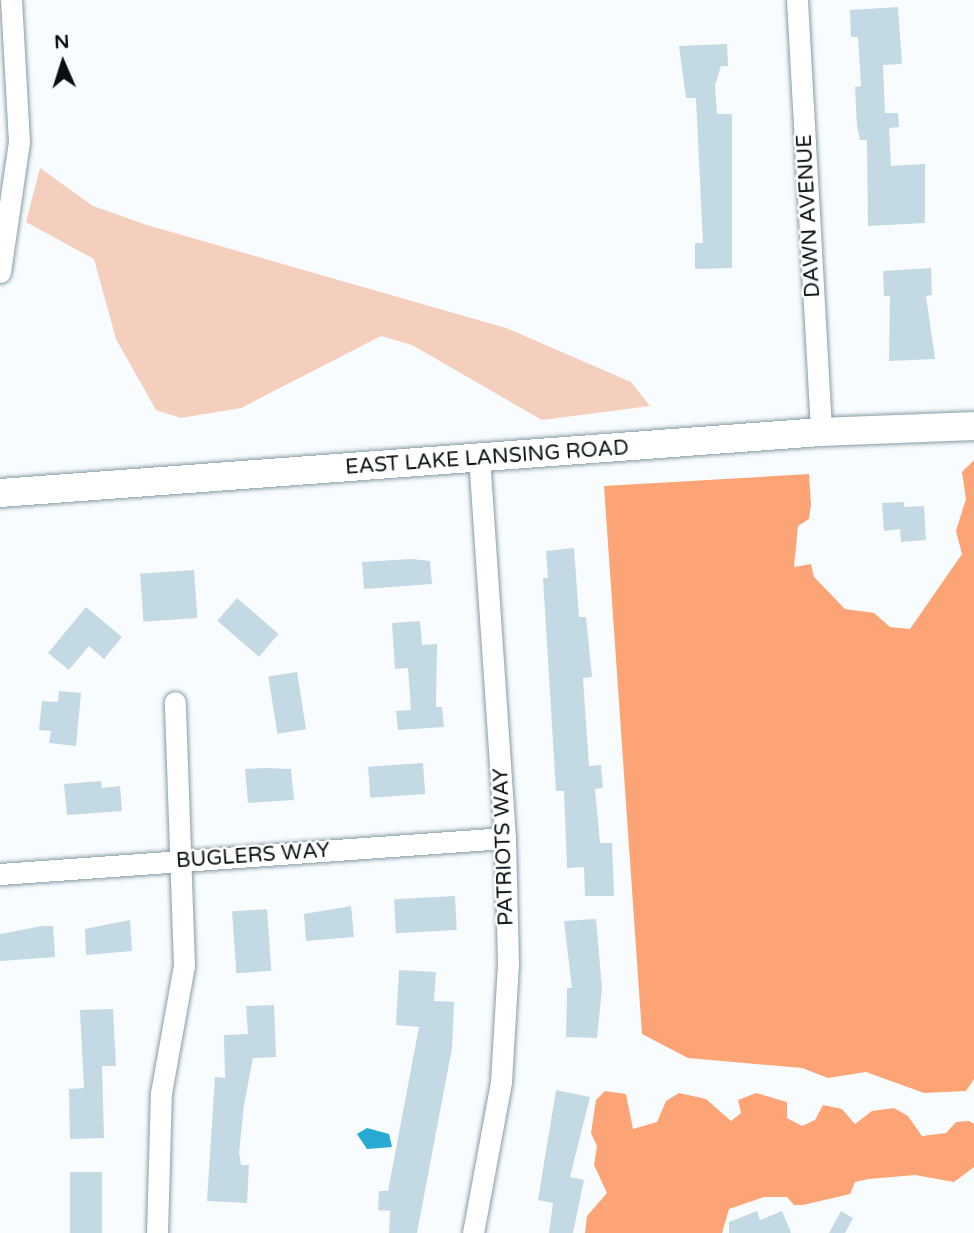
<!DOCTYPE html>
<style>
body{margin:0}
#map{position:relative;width:974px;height:1233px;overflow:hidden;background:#f8fcfe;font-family:"Varela Round",sans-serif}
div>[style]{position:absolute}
.green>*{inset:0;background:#f4cfbd}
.forest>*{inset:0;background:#fda476}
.water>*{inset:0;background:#28aad4}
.building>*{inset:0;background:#c3d9e3;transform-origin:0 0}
.roads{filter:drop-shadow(0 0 2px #869ba4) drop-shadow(0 0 2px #869ba4)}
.minor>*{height:21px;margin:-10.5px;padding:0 10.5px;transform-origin:10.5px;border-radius:10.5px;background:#fff}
.major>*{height:28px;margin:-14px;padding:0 14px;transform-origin:14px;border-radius:14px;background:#fff}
span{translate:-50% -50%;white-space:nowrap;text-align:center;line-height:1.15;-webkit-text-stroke:5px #fff;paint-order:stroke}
.street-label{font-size:21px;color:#081013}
.north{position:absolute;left:28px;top:28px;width:70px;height:70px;-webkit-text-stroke:5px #fff;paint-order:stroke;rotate:357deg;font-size:19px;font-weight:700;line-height:28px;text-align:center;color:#081013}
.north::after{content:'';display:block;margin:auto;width:24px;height:32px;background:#081013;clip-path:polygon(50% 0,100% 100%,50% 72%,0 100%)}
</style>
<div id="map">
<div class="green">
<i style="clip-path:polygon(40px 168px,93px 206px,147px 225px,506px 328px,631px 382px,650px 406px,542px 420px,412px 345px,381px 336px,241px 408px,181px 418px,156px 410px,116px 339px,94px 259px,26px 222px)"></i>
</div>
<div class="forest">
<i style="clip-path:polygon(974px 460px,974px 1079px,966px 1091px,924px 1093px,866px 1072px,828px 1078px,802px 1068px,688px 1058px,642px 1034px,604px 486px,809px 474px,811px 505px,809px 519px,798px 526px,794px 567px,811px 564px,814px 577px,845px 609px,874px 613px,890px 627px,910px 629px,962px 554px,956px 531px,966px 499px,962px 472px)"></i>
<i style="clip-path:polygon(605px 1091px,626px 1094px,633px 1129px,657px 1122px,666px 1101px,679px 1093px,706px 1099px,731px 1121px,741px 1113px,738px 1100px,756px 1093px,787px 1102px,787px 1118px,802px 1126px,815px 1120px,823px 1105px,842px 1109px,855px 1124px,872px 1111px,894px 1108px,908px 1116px,922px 1136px,946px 1133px,956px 1122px,969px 1121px,974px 1124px,974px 1167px,954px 1182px,915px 1175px,869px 1179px,855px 1182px,850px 1194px,803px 1205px,794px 1205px,787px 1197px,764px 1197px,729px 1209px,722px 1233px,585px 1233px,587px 1216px,607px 1193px,594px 1165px,597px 1146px,591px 1133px,596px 1100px)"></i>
</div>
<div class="water">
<i style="clip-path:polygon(367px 1128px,389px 1134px,392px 1147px,367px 1149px,357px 1134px)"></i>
</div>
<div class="building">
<i style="clip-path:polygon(898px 7px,902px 64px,883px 65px,885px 113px,898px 113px,899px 127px,889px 128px,891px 166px,925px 164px,925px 223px,868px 226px,867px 140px,860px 140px,857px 126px,855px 87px,861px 86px,858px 37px,851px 37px,850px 10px)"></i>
<i style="clip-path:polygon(727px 44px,728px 66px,721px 66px,715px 85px,717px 114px,732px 114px,732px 268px,695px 269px,695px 243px,703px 243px,696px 98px,686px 98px,679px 46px)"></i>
<i style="clip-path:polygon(931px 268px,932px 295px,926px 296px,935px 359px,889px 361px,890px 296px,884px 296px,883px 271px)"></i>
<i style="clip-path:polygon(904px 502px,904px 507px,924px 506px,926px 540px,901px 542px,900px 529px,884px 531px,882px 503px)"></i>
<i style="clip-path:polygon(574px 548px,579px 617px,586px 617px,592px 677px,583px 678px,589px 766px,601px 765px,603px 788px,595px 789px,600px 843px,612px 843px,614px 896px,585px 896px,584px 867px,567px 868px,564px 791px,556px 791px,543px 578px,548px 578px,546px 551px)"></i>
<i style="clip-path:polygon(411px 559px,430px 561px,432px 584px,364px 589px,362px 562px)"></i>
<i style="left:194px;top:570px;width:48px;height:54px;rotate:86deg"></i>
<i style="left:237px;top:598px;width:55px;height:30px;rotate:41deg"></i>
<i style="clip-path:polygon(86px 607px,122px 637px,104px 659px,89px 646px,69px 670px,48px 653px)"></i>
<i style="clip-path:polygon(420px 621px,422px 645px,437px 644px,436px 707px,442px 707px,444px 727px,398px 730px,396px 711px,411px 710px,408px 668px,395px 669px,392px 623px)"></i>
<i style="left:297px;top:672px;width:58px;height:29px;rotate:81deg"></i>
<i style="clip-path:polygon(59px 691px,81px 693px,76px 746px,49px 743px,51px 731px,39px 730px,42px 701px,58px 702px)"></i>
<i style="left:423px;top:763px;width:31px;height:55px;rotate:86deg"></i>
<i style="clip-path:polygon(265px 768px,291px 769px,294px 800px,248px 803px,245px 769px)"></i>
<i style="clip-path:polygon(101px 781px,102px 788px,120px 786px,122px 811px,67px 815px,64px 784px)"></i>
<i style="left:455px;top:896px;width:34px;height:61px;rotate:87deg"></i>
<i style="clip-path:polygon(351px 906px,354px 937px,306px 941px,304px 914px)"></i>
<i style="left:267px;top:909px;width:62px;height:35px;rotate:86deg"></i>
<i style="clip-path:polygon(596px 919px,602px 989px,597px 1038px,566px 1037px,567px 988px,572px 988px,564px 921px)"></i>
<i style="clip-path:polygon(130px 920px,132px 951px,86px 955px,85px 929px)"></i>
<i style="clip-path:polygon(42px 926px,53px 926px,55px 957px,0 961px,0 934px)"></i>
<i style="clip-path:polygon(399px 970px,436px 972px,434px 1001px,454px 1002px,452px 1048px,417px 1233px,389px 1233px,390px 1211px,378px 1210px,379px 1191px,388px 1191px,419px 1027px,396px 1025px)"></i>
<i style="clip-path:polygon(274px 1005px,276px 1057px,253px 1058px,244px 1105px,239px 1153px,241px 1165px,249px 1165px,247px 1203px,207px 1201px,215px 1077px,225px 1078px,224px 1035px,248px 1034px,246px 1006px)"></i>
<i style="clip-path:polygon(113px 1009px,116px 1066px,102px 1066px,104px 1138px,70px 1139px,69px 1089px,84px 1088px,80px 1010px)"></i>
<i style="clip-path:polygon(556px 1090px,590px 1097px,570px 1177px,584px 1180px,573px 1233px,549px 1233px,553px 1203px,538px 1200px)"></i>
<i style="left:70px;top:1172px;width:32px;height:61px"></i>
<i style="clip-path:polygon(757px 1211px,760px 1220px,782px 1211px,791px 1233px,729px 1233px,729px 1222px)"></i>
<i style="clip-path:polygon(841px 1211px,853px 1218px,845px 1233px,829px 1233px)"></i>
</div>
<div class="roads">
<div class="minor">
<i style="left:797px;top:0;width:433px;rotate:86.8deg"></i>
<i style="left:0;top:272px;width:131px;rotate:-81.7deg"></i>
<i style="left:19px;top:142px;width:142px;rotate:-93.2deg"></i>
<i style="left:0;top:874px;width:506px;rotate:-4.08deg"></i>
<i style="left:157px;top:1233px;width:140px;rotate:-88.4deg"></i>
<i style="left:161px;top:1093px;width:130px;rotate:-79.8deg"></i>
<i style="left:184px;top:965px;width:263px;rotate:-92deg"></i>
<i style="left:473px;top:1233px;width:154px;rotate:-79.5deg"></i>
<i style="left:501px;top:1082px;width:119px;rotate:-86.6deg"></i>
<i style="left:508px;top:963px;width:125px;rotate:-91.4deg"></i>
<i style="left:505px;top:838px;width:380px;rotate:-93.9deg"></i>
</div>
<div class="major">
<i style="left:0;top:493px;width:823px;rotate:-4.25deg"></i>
<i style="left:821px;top:432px;width:153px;rotate:-2.2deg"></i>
</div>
</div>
<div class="street-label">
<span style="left:809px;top:216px;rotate:-93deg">DAWN AVENUE</span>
<span style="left:487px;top:458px;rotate:-4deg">EAST LAKE LANSING ROAD</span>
<span style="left:504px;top:847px;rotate:-92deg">PATRIOTS WAY</span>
<span style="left:253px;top:856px;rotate:-4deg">BUGLERS WAY</span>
</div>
<div class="north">N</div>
</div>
